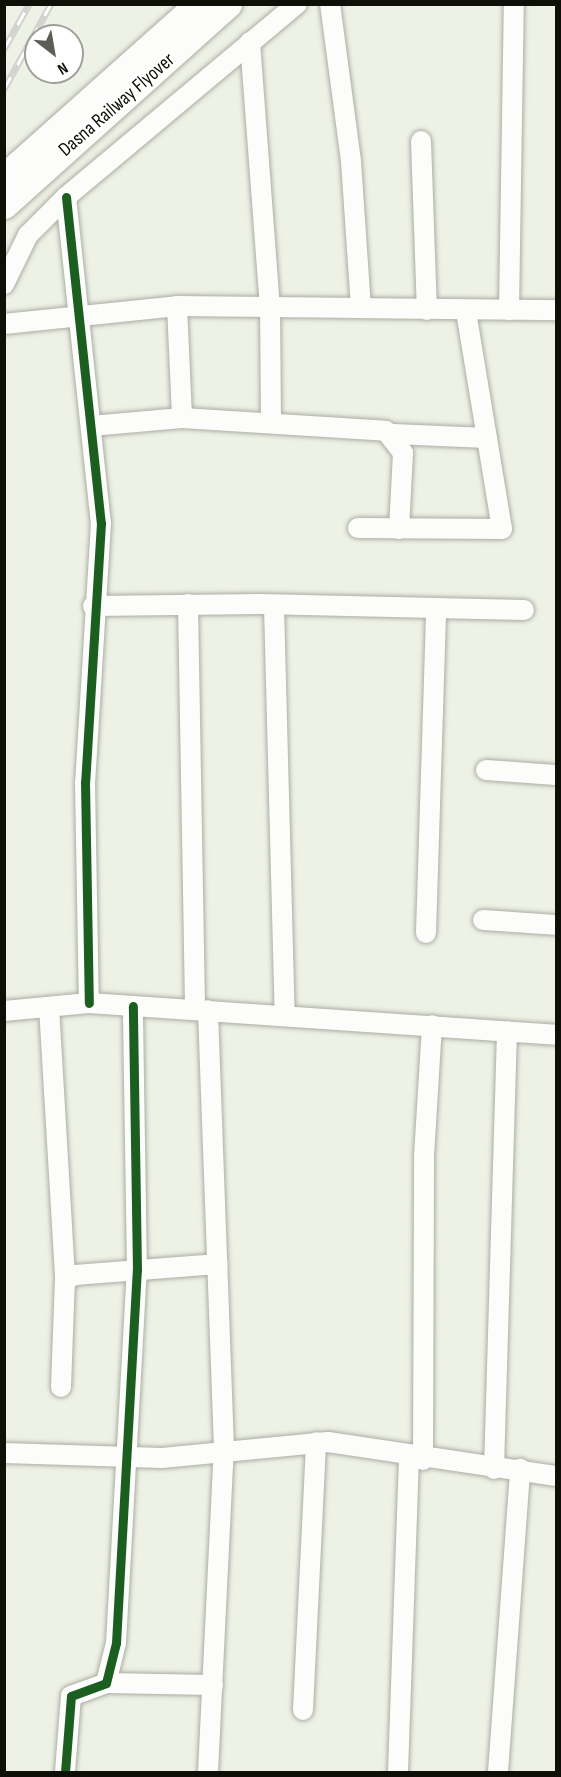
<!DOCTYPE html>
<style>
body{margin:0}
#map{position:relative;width:561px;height:1777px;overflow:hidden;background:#eef1e5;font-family:"Sofia Sans Condensed",sans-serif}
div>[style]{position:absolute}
.roads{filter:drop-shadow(0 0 2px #aaada3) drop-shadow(0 0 2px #aaada3)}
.street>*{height:20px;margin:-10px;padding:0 10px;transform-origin:10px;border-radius:10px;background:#fcfdfb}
.secondary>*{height:27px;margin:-13.5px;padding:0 13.5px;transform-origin:13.5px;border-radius:13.5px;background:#fcfdfb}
.rail>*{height:7px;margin-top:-3.5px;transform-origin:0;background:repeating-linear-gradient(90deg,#fff 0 14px,#d1d2ce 0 28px);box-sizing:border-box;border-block:2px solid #d1d2ce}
.cycleway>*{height:9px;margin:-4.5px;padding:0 4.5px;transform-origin:4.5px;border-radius:4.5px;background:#1b5e20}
span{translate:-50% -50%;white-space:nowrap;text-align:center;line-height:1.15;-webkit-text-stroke:6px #fff;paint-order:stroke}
.street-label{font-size:20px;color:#0e1008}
.frame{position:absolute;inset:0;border:6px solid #0e1008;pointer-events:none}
.north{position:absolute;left:24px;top:24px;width:60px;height:60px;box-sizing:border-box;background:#fff;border:2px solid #9f9f9c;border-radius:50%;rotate:149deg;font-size:16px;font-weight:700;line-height:24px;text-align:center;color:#0e1008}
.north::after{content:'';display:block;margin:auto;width:21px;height:27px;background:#5c5f55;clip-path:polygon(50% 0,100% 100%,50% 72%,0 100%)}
</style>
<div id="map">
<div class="roads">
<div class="street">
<i style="left:250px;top:42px;width:265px;rotate:85.7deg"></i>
<i style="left:270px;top:306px;width:116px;rotate:89.5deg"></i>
<i style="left:421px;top:141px;width:169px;rotate:88deg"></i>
<i style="left:66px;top:197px;width:328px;rotate:83.9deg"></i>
<i style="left:101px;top:523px;width:259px;rotate:93.5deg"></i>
<i style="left:85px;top:782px;width:221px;rotate:89deg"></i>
<i style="left:4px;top:284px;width:55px;rotate:-63.9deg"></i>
<i style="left:28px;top:235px;width:54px;rotate:-45deg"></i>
<i style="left:66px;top:197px;width:301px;rotate:-39.9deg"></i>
<i style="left:177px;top:306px;width:112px;rotate:87.4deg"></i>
<i style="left:361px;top:308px;width:195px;rotate:0.6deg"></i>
<i style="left:509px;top:310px;width:306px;rotate:-89.1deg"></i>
<i style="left:4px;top:324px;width:174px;rotate:-5.9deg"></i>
<i style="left:177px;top:306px;width:184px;rotate:0.6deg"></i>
<i style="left:361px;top:308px;width:147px;rotate:-93.9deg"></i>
<i style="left:351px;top:161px;width:158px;rotate:-97.6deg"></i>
<i style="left:91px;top:426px;width:91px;rotate:-5deg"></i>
<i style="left:182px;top:418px;width:204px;rotate:3.6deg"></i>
<i style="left:386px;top:431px;width:28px;rotate:52deg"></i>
<i style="left:403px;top:453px;width:76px;rotate:93deg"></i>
<i style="left:393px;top:434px;width:94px;rotate:2.4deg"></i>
<i style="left:358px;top:528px;width:144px;rotate:0.4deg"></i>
<i style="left:502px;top:529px;width:221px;rotate:-99.4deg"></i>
<i style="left:188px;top:604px;width:405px;rotate:89deg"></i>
<i style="left:93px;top:606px;width:167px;rotate:-0.7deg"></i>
<i style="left:260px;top:604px;width:264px;rotate:1.3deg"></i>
<i style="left:274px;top:606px;width:408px;rotate:88.5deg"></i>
<i style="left:486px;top:770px;width:70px;rotate:4.1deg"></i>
<i style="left:483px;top:920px;width:73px;rotate:3.9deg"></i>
<i style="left:426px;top:933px;width:325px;rotate:-88.2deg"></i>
<i style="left:49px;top:1007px;width:273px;rotate:86.6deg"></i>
<i style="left:4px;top:1011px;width:85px;rotate:-5.4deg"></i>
<i style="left:89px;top:1003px;width:468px;rotate:3.9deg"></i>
<i style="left:61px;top:1387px;width:107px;rotate:-87.9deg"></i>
<i style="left:65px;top:1280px;width:11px;rotate:-27deg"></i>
<i style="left:75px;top:1275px;width:143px;rotate:-4.4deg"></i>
<i style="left:4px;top:1453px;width:158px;rotate:1.8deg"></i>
<i style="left:162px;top:1458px;width:167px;rotate:-5.5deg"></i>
<i style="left:328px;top:1442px;width:231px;rotate:8.5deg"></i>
<i style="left:423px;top:1460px;width:304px;rotate:-89.8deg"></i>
<i style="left:424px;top:1156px;width:131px;rotate:-86.5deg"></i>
<i style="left:494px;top:1469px;width:438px;rotate:-88.3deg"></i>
<i style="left:106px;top:1683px;width:107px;rotate:1.1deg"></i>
<i style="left:303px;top:1710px;width:268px;rotate:-87.2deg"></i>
<i style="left:65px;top:1772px;width:76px;rotate:-85.5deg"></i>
<i style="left:71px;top:1696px;width:37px;rotate:-20deg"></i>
<i style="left:106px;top:1683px;width:41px;rotate:-76deg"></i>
<i style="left:116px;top:1643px;width:374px;rotate:-86.8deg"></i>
<i style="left:137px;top:1270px;width:264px;rotate:-90.9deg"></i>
<i style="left:208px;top:1772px;width:324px;rotate:-87.2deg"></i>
<i style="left:224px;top:1448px;width:438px;rotate:-92.1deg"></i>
<i style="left:398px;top:1772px;width:314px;rotate:-88deg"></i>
<i style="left:498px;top:1772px;width:304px;rotate:-85.8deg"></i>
</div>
<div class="secondary">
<i style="left:4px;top:177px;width:260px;rotate:-41.7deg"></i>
<i style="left:4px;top:205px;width:301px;rotate:-41.9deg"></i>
</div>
</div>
<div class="rail">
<i style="left:4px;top:49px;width:51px;rotate:-60.9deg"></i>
<i style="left:4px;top:89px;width:97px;rotate:-61.1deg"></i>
</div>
<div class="cycleway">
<i style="left:66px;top:197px;width:328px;rotate:83.9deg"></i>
<i style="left:101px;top:523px;width:259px;rotate:93.5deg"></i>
<i style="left:85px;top:782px;width:221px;rotate:89deg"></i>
<i style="left:65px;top:1772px;width:76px;rotate:-85.5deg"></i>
<i style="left:71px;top:1696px;width:37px;rotate:-20deg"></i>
<i style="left:106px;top:1683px;width:41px;rotate:-76deg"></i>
<i style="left:116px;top:1643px;width:374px;rotate:-86.8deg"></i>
<i style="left:137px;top:1270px;width:264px;rotate:-90.9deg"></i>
</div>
<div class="street-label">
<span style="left:117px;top:105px;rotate:-41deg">Dasna Railway Flyover</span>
</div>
<div class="frame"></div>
<div class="north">N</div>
</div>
